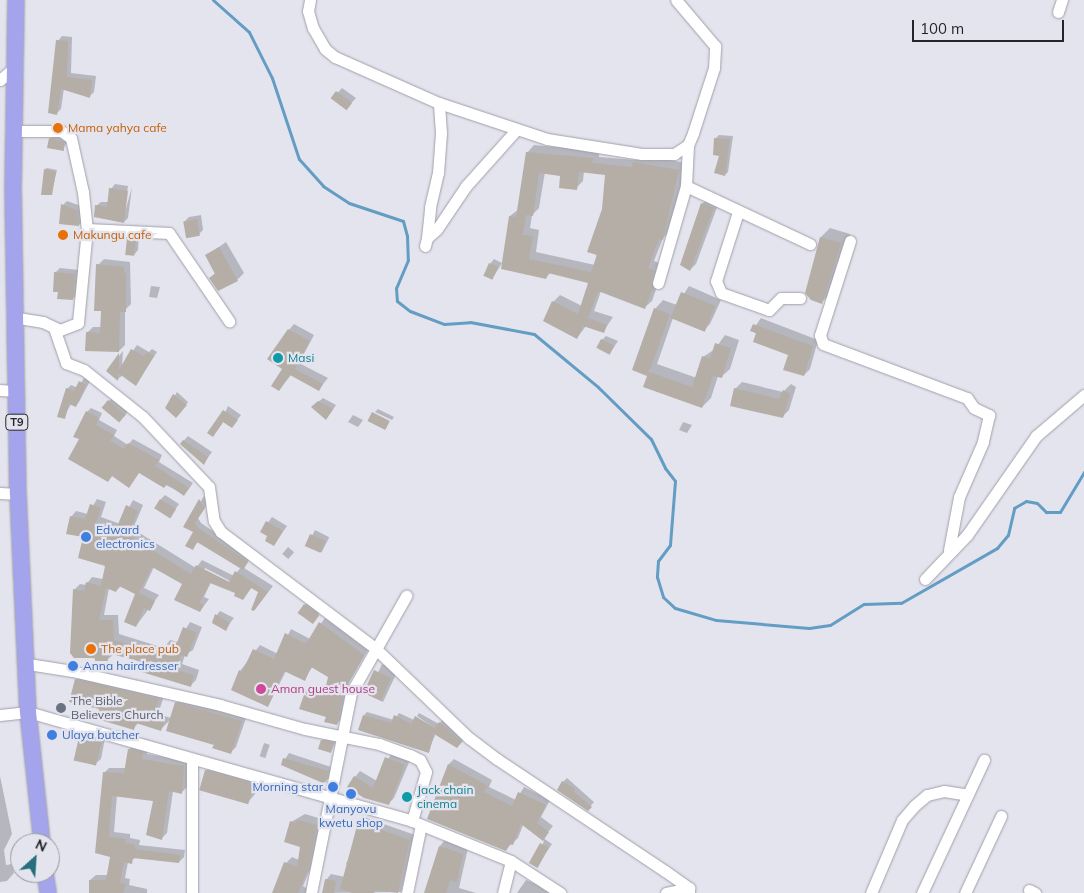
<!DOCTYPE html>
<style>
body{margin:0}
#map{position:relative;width:1084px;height:893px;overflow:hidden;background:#e4e4ee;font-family:Mulish,sans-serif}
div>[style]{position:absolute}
.shadow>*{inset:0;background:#0003;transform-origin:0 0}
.stream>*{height:3px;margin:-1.5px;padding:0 1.5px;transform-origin:1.5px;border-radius:1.5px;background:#649dc3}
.building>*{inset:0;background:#b5aea6;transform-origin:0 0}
.roads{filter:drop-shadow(0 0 1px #a09fa9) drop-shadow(0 0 1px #a09fa9)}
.minor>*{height:11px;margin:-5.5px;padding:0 5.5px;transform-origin:5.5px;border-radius:5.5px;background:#fff}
.highway>*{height:16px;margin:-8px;padding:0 8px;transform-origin:8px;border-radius:8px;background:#a4a4ed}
.dots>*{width:14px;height:14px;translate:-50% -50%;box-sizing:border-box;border:2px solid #e4e4ee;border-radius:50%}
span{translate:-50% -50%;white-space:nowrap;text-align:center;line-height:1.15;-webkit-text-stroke:4.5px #e4e4ee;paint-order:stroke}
.shield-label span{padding:1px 4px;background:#e4e4ee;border:1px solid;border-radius:4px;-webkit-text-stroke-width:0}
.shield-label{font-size:11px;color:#252529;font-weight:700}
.food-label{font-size:12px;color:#c56008}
.left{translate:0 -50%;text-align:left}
.culture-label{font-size:12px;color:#0d838f}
.shop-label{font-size:12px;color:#366cbe}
.right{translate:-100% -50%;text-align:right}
.hotel-label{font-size:12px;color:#b23c85}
.worship-label{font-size:12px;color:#5b616d}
.north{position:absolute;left:10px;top:833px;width:50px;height:50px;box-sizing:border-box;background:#e4e4ee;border:1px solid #98989f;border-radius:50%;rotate:26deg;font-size:14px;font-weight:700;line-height:20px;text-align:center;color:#252529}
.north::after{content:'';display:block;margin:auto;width:18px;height:22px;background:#266f7a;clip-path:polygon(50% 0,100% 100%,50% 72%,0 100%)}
.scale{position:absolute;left:912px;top:20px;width:152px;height:22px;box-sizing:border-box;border:2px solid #252529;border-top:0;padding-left:6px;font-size:15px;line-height:18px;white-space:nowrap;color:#252529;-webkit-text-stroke:4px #e4e4ee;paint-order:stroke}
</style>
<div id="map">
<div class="shadow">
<i style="clip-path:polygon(62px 36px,72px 37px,71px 73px,96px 76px,94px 92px,90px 96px,64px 88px,61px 109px,57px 113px,58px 41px)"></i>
<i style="clip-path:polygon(342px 88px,356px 98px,347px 108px,333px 98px)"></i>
<i style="clip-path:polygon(54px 135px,68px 140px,63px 150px,50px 139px)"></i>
<i style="clip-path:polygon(719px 135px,733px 136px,728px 172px,725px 175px,715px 139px)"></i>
<i style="clip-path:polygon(evenodd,534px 145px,599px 151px,599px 157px,636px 160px,641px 155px,686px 163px,669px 232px,663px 238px,654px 261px,660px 263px,659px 281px,652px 301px,644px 308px,601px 291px,594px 311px,613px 317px,603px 332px,586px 326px,577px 338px,553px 302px,560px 295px,582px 306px,589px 282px,551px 272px,546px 278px,503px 268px,510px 216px,519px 209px,527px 153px,534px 145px,584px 171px,607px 174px,595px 265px,536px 252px,539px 230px,530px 228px,532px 215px,539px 208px,545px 172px,562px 175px,576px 188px,583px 181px,584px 171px)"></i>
<i style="clip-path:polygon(47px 168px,57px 170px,51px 194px,45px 169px)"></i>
<i style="clip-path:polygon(115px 184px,128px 186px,123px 219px,132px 187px,128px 218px,124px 222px,96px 206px,101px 202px,109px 202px,111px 189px)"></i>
<i style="clip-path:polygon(708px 198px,719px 202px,696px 264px,690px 270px,702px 204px)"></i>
<i style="clip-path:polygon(67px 201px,81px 206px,83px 221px,79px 225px,63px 205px)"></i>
<i style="clip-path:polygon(201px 215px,203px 230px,199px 234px,185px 221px,189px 217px)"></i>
<i style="clip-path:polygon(830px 228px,850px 234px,831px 293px,822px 302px,821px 237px)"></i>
<i style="clip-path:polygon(132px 235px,139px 235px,138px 250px,134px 255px,128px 239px)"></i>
<i style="clip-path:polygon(226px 242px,244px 273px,237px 280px,210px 278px,216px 272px,206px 256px)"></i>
<i style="clip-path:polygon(104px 259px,130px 262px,131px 304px,125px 310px,125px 345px,119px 351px,87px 333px,93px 327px,102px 327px,98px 265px)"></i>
<i style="clip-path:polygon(494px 259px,502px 263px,492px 279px,490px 264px)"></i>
<i style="clip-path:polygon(60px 268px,79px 270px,77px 295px,72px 299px,59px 291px,55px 273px)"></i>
<i style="clip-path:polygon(151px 286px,160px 287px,157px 298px,149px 297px)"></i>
<i style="clip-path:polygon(689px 286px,721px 300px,710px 324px,703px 331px,673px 318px,657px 364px,697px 378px,703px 357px,715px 349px,725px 335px,739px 340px,730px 369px,721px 377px,718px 376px,711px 398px,702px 407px,649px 375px,655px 309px,663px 300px,677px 305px)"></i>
<i style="clip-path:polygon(761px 318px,818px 340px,810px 369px,804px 375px,789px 354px,752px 331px)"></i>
<i style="clip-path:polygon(294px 324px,314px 335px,299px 363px,328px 378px,319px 389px,291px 375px,279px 390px,289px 330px)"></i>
<i style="clip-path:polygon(606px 336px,618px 341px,610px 353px,602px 340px)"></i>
<i style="clip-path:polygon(137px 345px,149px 352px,152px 349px,157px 352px,136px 384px,123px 375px,118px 379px,107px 371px,123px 351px,122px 366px)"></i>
<i style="clip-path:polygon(84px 378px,90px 381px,79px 402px,75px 406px,71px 404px,64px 417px,67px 389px,71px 385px,78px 388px)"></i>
<i style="clip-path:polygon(742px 382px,783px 392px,791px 384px,796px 387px,789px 410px,782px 417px,732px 405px,736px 388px)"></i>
<i style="clip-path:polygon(177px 392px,188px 402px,179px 414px,167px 408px)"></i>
<i style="clip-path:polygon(113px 397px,129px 410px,124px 417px,103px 407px)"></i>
<i style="clip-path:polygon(323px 398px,336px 405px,330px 414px,317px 403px)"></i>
<i style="clip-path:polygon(228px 406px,241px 415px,232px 426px,224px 421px,217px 431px)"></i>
<i style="clip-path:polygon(91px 408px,102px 413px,99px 420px,117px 430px,114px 436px,128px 445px,133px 439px,162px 455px,159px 462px,193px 483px,188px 490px,184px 494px,139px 472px,112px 476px,108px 480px,81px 439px,87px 412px)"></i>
<i style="clip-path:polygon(378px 409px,394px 417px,392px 420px,375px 412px)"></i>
<i style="clip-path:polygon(353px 415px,363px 420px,358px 427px,348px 422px)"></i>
<i style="clip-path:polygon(683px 422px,692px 425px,687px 433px,679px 430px)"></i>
<i style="clip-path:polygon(188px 436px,212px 452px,204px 463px,181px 444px)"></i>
<i style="clip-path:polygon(165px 495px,179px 504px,170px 517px,161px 499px)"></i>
<i style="clip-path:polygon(evenodd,204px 496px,208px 503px,198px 518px,201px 523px,251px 557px,244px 568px,273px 586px,259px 604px,254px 610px,260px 591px,252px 587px,243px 599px,237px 592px,211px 582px,204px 597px,209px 599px,200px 611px,184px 583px,154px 567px,144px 588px,159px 595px,136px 626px,137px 594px,121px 586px,116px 591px,109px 588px,104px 615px,118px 615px,119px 634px,164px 648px,170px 640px,178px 642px,190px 622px,202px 627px,193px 650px,185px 655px,182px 664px,199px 670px,196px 680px,190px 686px,139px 660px,114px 654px,107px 660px,75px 656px,74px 590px,80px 584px,86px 585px,92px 577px,103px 579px,106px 565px,71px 517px,76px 511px,88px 514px,97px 499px,106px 502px,101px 517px,120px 524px,133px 500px,143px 505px,133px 529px,196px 568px,202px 560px,234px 576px,241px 567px,198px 542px,192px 549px,195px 532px,185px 527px,204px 496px,205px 568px,232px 582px,232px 583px,204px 570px,205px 568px)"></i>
<i style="clip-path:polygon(272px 517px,287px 526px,274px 545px,269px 535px,262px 531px)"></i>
<i style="left:315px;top:530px;width:16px;height:17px;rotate:27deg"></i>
<i style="left:288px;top:547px;width:8px;height:9px;rotate:40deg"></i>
<i style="clip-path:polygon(309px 600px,322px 610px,316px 618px,305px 605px)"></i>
<i style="clip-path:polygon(220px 611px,234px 618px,225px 629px,212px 621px)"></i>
<i style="clip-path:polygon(325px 618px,368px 650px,349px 683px,342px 718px,337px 724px,307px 690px,312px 685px,327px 689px,330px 676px,313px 666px,304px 680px,286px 671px,268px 706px,240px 671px,260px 645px,278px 654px,291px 629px,310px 639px)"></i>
<i style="left:382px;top:664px;width:17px;height:34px;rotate:25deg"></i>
<i style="clip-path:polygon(82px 674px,165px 693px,158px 714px,171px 718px,176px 703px,182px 697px,247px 715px,236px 747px,230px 753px,170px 720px,161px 729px,139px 722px,134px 728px,100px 709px,76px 680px)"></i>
<i style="clip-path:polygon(367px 712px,394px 720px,399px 713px,440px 732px,417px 716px,419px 713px,439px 724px,443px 719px,465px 738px,461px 743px,436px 733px,428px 752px,364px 715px)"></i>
<i style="clip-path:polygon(84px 734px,105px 738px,101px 759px,96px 763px,80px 738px)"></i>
<i style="clip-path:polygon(327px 736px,337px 739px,331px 752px,322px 741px)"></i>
<i style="left:264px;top:743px;width:6px;height:14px;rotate:18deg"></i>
<i style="clip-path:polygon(134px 744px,148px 747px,147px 754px,189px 761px,187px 787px,182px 792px,173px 791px,167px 833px,162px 838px,155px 800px,117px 795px,114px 832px,130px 834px,130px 838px,140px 840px,139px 845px,185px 850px,184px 857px,179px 862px,137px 857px,128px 862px,125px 878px,130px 879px,129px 885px,147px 889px,147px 893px,89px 893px,90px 880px,96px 875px,108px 875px,111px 856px,97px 852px,104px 773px,109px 768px,126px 768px,129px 749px)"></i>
<i style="clip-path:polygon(392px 752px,410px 760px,394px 798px,389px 803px,355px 777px,360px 771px,377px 781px)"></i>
<i style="clip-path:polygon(289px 753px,331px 767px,329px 778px,325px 782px,282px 764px)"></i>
<i style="clip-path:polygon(454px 759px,492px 780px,489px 787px,516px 800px,524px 787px,550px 800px,541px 817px,553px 826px,543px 838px,552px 844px,536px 867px,544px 840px,523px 825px,518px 838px,506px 849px,429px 818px,449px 764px)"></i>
<i style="clip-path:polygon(212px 764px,260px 777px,255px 794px,249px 801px,206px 771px)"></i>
<i style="clip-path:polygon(0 776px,12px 834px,4px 850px,6px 865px,12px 864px,14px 873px,7px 881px,0 882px)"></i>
<i style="clip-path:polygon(567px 778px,594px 802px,588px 809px,563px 782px)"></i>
<i style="clip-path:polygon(305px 814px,322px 819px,313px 863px,303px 886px,309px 890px,308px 893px,275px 893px,286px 863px,292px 857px,299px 860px,302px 846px,291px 822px)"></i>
<i style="clip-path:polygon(364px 817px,415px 835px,401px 892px,323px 893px,326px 880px,331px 874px,345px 877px,349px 865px,346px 864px,354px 848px,359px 822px)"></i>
<i style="clip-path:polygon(445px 840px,468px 848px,459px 888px,476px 893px,425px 893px,440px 846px)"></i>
<i style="clip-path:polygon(526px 880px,557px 893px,517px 893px)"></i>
</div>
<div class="stream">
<i style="left:213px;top:0;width:48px;rotate:41.6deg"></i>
<i style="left:249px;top:32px;width:51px;rotate:63.4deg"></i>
<i style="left:272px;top:78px;width:85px;rotate:71.6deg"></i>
<i style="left:299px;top:159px;width:36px;rotate:48deg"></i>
<i style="left:323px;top:186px;width:31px;rotate:33deg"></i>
<i style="left:349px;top:203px;width:57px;rotate:18.4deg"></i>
<i style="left:403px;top:221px;width:16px;rotate:75deg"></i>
<i style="left:407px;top:236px;width:24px;rotate:88deg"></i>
<i style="left:408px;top:260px;width:30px;rotate:113deg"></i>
<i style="left:396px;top:288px;width:13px;rotate:86deg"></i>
<i style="left:397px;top:301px;width:16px;rotate:38deg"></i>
<i style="left:410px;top:311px;width:36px;rotate:21deg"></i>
<i style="left:444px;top:324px;width:26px;rotate:-4deg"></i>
<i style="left:470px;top:322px;width:65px;rotate:10.6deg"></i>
<i style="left:534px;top:334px;width:83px;rotate:39.6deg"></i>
<i style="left:598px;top:387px;width:74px;rotate:44.5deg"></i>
<i style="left:651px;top:439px;width:32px;rotate:64deg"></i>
<i style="left:665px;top:468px;width:16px;rotate:52deg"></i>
<i style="left:675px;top:481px;width:64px;rotate:94.5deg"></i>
<i style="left:670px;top:545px;width:20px;rotate:127deg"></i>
<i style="left:658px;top:561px;width:16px;rotate:94deg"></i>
<i style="left:657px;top:577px;width:21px;rotate:73deg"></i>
<i style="left:663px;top:597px;width:16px;rotate:43deg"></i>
<i style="left:675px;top:608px;width:43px;rotate:16.3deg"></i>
<i style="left:716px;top:620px;width:93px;rotate:4.9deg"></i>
<i style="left:809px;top:628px;width:21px;rotate:-8deg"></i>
<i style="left:830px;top:625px;width:40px;rotate:-32deg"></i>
<i style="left:864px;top:604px;width:37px;rotate:-2deg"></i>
<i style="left:901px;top:603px;width:111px;rotate:-29.8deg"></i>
<i style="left:997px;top:548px;width:17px;rotate:-50deg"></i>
<i style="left:1008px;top:535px;width:28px;rotate:-77deg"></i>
<i style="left:1014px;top:508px;width:14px;rotate:-30deg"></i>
<i style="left:1026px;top:501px;width:11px;rotate:10deg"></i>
<i style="left:1037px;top:503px;width:13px;rotate:45deg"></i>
<i style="left:1046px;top:512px;width:14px"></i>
<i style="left:1060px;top:512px;width:47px;rotate:-59deg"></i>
</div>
<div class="building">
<i style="clip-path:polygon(56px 40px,68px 41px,67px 77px,92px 80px,90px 98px,61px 89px,57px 115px,48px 113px)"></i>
<i style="left:336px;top:91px;width:20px;height:9px;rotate:37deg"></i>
<i style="clip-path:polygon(49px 138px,64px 142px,64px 151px,47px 148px)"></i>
<i style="clip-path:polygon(714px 138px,730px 139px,725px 176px,714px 173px,719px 156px,713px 155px)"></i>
<i style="clip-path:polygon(evenodd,526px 152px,593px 158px,592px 163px,632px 167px,633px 162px,679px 170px,663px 240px,659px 239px,648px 268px,654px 270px,651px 281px,653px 288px,645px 309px,598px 291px,588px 318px,607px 325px,604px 333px,583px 326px,577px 339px,543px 321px,552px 301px,578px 314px,588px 283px,548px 273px,546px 279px,501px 269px,509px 216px,516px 217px,526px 152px,579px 172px,605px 175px,602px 209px,587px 252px,597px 255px,591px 272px,529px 259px,533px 236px,523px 235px,526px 215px,533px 216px,539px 173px,560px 176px,559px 188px,577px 190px,579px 172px)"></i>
<i style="clip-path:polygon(44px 169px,56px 172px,52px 195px,41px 195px)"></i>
<i style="clip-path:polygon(109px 188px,128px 191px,124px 223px,94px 217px,95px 205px,107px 207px)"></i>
<i style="clip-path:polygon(701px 203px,714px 208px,690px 271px,680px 265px)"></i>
<i style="clip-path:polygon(61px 204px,77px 210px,79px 226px,59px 224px)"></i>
<i style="left:197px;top:219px;width:17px;height:14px;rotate:80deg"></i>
<i style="clip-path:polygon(820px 237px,841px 243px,822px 304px,811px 300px,805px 293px)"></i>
<i style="left:127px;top:238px;width:9px;height:17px;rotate:6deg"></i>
<i style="clip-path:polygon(219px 247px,238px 281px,218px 291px,209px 278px,215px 274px,205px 255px)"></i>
<i style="left:489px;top:263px;width:10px;height:14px;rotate:24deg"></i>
<i style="clip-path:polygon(96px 264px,124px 267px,124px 273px,126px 273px,126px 312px,120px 312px,119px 352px,85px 351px,86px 332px,100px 333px,101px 311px,94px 311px)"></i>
<i style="clip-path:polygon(54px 272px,75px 274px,73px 300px,57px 299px,58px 292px,53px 292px)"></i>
<i style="left:681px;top:292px;width:37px;height:28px;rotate:22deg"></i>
<i style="clip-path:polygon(654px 308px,670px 314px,649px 372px,692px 387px,702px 356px,710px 359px,715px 343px,731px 348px,722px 378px,713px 376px,702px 408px,643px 387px,647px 376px,632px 370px)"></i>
<i style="clip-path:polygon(753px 324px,813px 346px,804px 376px,783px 370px,788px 355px,753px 342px,756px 333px,750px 331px)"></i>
<i style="clip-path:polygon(288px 329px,310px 341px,295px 369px,323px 384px,319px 391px,290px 375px,279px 391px,271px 386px,282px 369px,267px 359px)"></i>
<i style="left:601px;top:339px;width:15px;height:10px;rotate:28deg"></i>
<i style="clip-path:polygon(131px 349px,144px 356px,147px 352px,154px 356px,136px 386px,118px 373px,118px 381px,106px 371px,119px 353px,119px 370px)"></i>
<i style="clip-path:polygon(79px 381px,86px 385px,76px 407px,69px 404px,65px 419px,57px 417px,66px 388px,74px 391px)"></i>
<i style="clip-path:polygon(734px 388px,779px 399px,783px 390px,790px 394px,783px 418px,730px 406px)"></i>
<i style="clip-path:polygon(173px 394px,187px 405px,176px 418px,165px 408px)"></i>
<i style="left:108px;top:400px;width:23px;height:10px;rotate:40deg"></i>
<i style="clip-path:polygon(318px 401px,333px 409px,326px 420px,311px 407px)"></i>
<i style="clip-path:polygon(223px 410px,238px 420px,232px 428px,223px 422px,213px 437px,207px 433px)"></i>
<i style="clip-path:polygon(86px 411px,99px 418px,96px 425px,114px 435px,110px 441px,124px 449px,128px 443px,159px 460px,155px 466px,189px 488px,184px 496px,167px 484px,164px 488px,139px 473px,129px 488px,112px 476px,108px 482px,68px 459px,79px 439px,73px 437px)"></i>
<i style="left:372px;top:412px;width:20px;height:10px;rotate:27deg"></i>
<i style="clip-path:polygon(183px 440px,208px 457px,204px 465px,180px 444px)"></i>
<i style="left:160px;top:499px;width:19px;height:11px;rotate:32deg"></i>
<i style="clip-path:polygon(199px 499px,205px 508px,195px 523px,197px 527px,248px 562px,243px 570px,197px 542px,193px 550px,185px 546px,193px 532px,183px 527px)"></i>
<i style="clip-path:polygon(90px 504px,101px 508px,96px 523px,116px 529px,126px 505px,138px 511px,128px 535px,191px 574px,196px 565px,229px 582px,235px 571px,268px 592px,254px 611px,251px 610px,258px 592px,251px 588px,243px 600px,234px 596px,235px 593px,210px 583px,199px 603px,204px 605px,200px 612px,174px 600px,182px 584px,152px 567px,139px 593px,155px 601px,150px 611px,144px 608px,136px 627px,124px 622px,135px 594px,119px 586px,116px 592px,106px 588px,99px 620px,113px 620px,114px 640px,161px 654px,163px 645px,175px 648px,183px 627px,197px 633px,187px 657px,181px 655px,177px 670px,194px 675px,191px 687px,135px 670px,138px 661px,108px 653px,108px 661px,95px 661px,95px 658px,74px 658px,70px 653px,73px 589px,84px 591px,86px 582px,101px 586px,105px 566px,78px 558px,83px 537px,66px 534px,70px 516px,85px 519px)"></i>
<i style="clip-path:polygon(266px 521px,283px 531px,274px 546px,265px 541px,267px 536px,260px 532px)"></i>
<i style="left:310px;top:534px;width:17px;height:13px;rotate:24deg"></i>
<i style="left:304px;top:604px;width:19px;height:11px;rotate:36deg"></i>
<i style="clip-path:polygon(215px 614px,230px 623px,226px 631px,212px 623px)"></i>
<i style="clip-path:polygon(319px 622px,364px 655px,344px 690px,337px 725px,324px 722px,326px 717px,299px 709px,306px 689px,324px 695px,328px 677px,311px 667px,305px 681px,284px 671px,268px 707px,231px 690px,239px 670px,242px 672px,253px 649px,274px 659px,285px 633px,306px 644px)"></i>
<i style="left:374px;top:670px;width:19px;height:25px;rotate:25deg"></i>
<i style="clip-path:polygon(75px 679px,159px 699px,152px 720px,164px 723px,161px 731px,136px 723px,134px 730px,97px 719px,99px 709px,69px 702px)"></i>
<i style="clip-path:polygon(175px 702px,242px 721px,231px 754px,212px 748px,214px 745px,166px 731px)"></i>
<i style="clip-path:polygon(363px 715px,391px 723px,394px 715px,411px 724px,415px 716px,435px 728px,439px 722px,462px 742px,457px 748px,434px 734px,429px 753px,358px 730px)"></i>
<i style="left:79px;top:737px;width:23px;height:24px;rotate:13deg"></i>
<i style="clip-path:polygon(321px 740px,333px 743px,331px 753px,318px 749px)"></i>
<i style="clip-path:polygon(128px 749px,143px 752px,142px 759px,184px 766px,182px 794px,169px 791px,162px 840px,146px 835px,153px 801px,112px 796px,109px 837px,126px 839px,125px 843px,135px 845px,135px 849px,180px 855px,179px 863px,133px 858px,132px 864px,124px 862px,120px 883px,126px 884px,123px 893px,89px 893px,89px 880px,106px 880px,110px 857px,95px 853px,103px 772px,124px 773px)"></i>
<i style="clip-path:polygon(385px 757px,405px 765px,389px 805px,364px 798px,347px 787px,354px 776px,373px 788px)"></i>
<i style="clip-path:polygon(283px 758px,328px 771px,325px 784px,281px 765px)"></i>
<i style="clip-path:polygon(448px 764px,488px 786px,484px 792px,512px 806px,518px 792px,546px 805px,537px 823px,549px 832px,543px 841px,521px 824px,513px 845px,510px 844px,506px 851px,427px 819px)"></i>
<i style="left:205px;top:770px;width:51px;height:21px;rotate:16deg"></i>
<i style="clip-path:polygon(562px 781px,575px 789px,574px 792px,592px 807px,588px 811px,557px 790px)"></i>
<i style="clip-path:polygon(297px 820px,317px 825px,308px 870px,298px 893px,272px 893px,284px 862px,297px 867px,300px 847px,284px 842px,290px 821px,296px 823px)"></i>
<i style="clip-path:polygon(358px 822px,410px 840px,398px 893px,375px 890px,374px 893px,352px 893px,340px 889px)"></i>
<i style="left:540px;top:843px;width:10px;height:23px;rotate:29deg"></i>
<i style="clip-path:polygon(439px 846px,463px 854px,457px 882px,450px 880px,446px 893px,424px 893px)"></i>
<i style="clip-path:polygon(325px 879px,336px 881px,334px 893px,322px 893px)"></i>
</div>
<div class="roads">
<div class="minor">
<i style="left:310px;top:0;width:11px;rotate:100deg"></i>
<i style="left:308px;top:11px;width:18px;rotate:74deg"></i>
<i style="left:313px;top:28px;width:24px;rotate:60deg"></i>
<i style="left:325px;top:49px;width:13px;rotate:39deg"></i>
<i style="left:335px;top:57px;width:114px;rotate:23.9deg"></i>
<i style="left:439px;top:103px;width:114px;rotate:18.4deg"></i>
<i style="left:547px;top:139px;width:96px;rotate:9deg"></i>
<i style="left:642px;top:154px;width:32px"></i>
<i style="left:674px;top:154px;width:17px;rotate:-33deg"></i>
<i style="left:688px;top:145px;width:13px;rotate:-67deg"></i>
<i style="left:693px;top:133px;width:68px;rotate:-72.1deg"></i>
<i style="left:714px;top:68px;width:22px;rotate:-87deg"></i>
<i style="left:715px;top:46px;width:60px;rotate:-130.3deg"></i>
<i style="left:1058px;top:12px;width:13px;rotate:-72deg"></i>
<i style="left:0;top:80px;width:18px;rotate:-41deg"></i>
<i style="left:13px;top:131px;width:48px"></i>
<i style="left:61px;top:131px;width:12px;rotate:35deg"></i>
<i style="left:71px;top:138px;width:55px;rotate:77.5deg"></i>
<i style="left:83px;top:192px;width:37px;rotate:84deg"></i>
<i style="left:87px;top:229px;width:94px;rotate:95.5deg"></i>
<i style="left:78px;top:323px;width:19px;rotate:159deg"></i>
<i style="left:60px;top:330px;width:19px;rotate:-155deg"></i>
<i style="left:43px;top:322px;width:26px;rotate:-171deg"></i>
<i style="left:686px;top:186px;width:137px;rotate:25.1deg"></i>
<i style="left:738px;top:212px;width:72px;rotate:107.7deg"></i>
<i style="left:716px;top:281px;width:13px;rotate:67deg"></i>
<i style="left:721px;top:293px;width:51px;rotate:19.5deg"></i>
<i style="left:769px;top:310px;width:17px;rotate:-45deg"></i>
<i style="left:781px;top:298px;width:19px"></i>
<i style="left:87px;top:229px;width:82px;rotate:2.8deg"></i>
<i style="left:169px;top:233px;width:107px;rotate:55.7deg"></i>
<i style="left:427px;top:238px;width:31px;rotate:-84deg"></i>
<i style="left:430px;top:207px;width:35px;rotate:-77deg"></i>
<i style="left:438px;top:173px;width:40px;rotate:-85.7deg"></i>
<i style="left:441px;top:133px;width:30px;rotate:-94deg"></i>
<i style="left:850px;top:241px;width:99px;rotate:107.7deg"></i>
<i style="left:820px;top:335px;width:9px;rotate:72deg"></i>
<i style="left:823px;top:344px;width:154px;rotate:20.6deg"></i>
<i style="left:967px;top:398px;width:12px;rotate:55deg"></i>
<i style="left:974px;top:408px;width:17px;rotate:25deg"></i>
<i style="left:989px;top:415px;width:28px;rotate:103deg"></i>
<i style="left:983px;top:442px;width:60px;rotate:113.6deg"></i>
<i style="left:959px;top:497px;width:54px;rotate:100.7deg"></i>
<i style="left:425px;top:246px;width:8px;rotate:-76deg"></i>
<i style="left:427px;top:238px;width:13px;rotate:-42deg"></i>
<i style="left:437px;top:229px;width:52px;rotate:-56deg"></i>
<i style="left:466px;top:186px;width:75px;rotate:-48.2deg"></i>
<i style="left:658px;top:283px;width:101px;rotate:-73.9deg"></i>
<i style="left:686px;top:186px;width:41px;rotate:-87.2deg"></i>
<i style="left:54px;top:328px;width:37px;rotate:71deg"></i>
<i style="left:66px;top:363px;width:19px;rotate:21deg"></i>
<i style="left:84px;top:370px;width:75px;rotate:38.5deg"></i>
<i style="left:143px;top:417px;width:96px;rotate:46.7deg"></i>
<i style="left:209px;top:487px;width:34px;rotate:82deg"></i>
<i style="left:214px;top:521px;width:13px;rotate:58deg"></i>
<i style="left:221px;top:532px;width:193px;rotate:37deg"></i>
<i style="left:375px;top:648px;width:130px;rotate:43.8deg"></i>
<i style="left:469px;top:738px;width:35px;rotate:37deg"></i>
<i style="left:497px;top:759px;width:202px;rotate:33.7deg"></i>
<i style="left:665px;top:871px;width:29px;rotate:35deg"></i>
<i style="left:689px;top:888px;width:5px;rotate:90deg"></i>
<i style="left:0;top:390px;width:16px;rotate:4deg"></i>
<i style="left:0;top:493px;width:18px;rotate:3deg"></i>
<i style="left:925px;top:579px;width:61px;rotate:-46.3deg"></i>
<i style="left:967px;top:535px;width:121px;rotate:-55.1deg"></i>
<i style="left:1036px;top:436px;width:63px;rotate:-40.5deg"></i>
<i style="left:28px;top:664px;width:45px;rotate:9deg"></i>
<i style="left:72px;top:671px;width:152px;rotate:12.9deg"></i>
<i style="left:220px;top:705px;width:88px;rotate:15.8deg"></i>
<i style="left:305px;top:729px;width:76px;rotate:11.5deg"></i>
<i style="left:379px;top:744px;width:33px;rotate:20deg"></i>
<i style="left:410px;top:755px;width:11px;rotate:27deg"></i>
<i style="left:420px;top:760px;width:13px;rotate:63deg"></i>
<i style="left:426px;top:772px;width:51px;rotate:105.9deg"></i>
<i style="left:0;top:715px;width:28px;rotate:-6deg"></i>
<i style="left:28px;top:712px;width:399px;rotate:15.8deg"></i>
<i style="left:412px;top:821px;width:107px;rotate:22deg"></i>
<i style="left:511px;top:861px;width:59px;rotate:33.1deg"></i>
<i style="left:192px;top:759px;width:134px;rotate:90deg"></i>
<i style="left:1029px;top:890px;width:7px;rotate:27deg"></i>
<i style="left:311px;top:893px;width:204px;rotate:-78.7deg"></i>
<i style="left:351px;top:693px;width:112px;rotate:-60.4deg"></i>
<i style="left:407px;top:893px;width:69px;rotate:-78.4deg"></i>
<i style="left:503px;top:893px;width:33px;rotate:-76deg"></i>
<i style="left:666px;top:893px;width:24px;rotate:-12deg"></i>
<i style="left:871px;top:893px;width:79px;rotate:-67deg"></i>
<i style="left:902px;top:820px;width:18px;rotate:-49deg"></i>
<i style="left:914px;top:806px;width:17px;rotate:-40deg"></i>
<i style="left:927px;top:795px;width:17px;rotate:-13deg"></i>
<i style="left:944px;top:791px;width:24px;rotate:9deg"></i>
<i style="left:922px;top:893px;width:147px;rotate:-65deg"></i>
<i style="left:965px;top:893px;width:85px;rotate:-64.9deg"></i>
</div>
<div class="highway">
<i style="left:16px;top:0;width:186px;rotate:90.9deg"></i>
<i style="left:13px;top:186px;width:308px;rotate:89.1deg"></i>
<i style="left:18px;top:494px;width:218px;rotate:87.4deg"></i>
<i style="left:28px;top:712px;width:132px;rotate:83.9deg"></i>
<i style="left:45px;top:873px;width:20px;rotate:81deg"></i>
</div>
</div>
<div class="dots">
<i style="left:58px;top:128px;background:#e8710a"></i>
<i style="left:63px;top:235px;background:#e8710a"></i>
<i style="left:278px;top:358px;background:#0f9aa8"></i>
<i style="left:86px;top:537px;background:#3f7fe0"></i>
<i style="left:91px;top:649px;background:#e8710a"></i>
<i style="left:73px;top:666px;background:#3f7fe0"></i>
<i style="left:261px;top:689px;background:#d1479c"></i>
<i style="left:61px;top:708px;background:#6b7280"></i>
<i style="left:52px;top:735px;background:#3f7fe0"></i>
<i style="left:333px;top:787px;background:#3f7fe0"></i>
<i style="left:351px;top:794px;background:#3f7fe0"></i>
<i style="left:407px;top:797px;background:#0f9aa8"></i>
</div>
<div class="shield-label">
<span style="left:17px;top:422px">T9</span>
</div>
<div class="food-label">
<span class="left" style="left:68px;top:128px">Mama yahya cafe</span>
<span class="left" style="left:73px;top:235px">Makungu cafe</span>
<span class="left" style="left:101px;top:649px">The place pub</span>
</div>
<div class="culture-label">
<span class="left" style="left:288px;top:358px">Masi</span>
<span class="left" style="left:417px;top:797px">Jack chain<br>cinema</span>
</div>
<div class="shop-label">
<span class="left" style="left:96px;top:537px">Edward<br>electronics</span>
<span class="left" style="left:83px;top:666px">Anna hairdresser</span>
<span class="left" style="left:62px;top:735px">Ulaya butcher</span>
<span class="right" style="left:323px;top:787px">Morning star</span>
<span style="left:351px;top:816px">Manyovu<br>kwetu shop</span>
</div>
<div class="hotel-label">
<span class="left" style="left:271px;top:689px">Aman guest house</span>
</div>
<div class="worship-label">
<span class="left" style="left:71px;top:708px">The Bible<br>Believers Church</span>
</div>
<div class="north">N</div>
<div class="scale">100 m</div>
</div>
